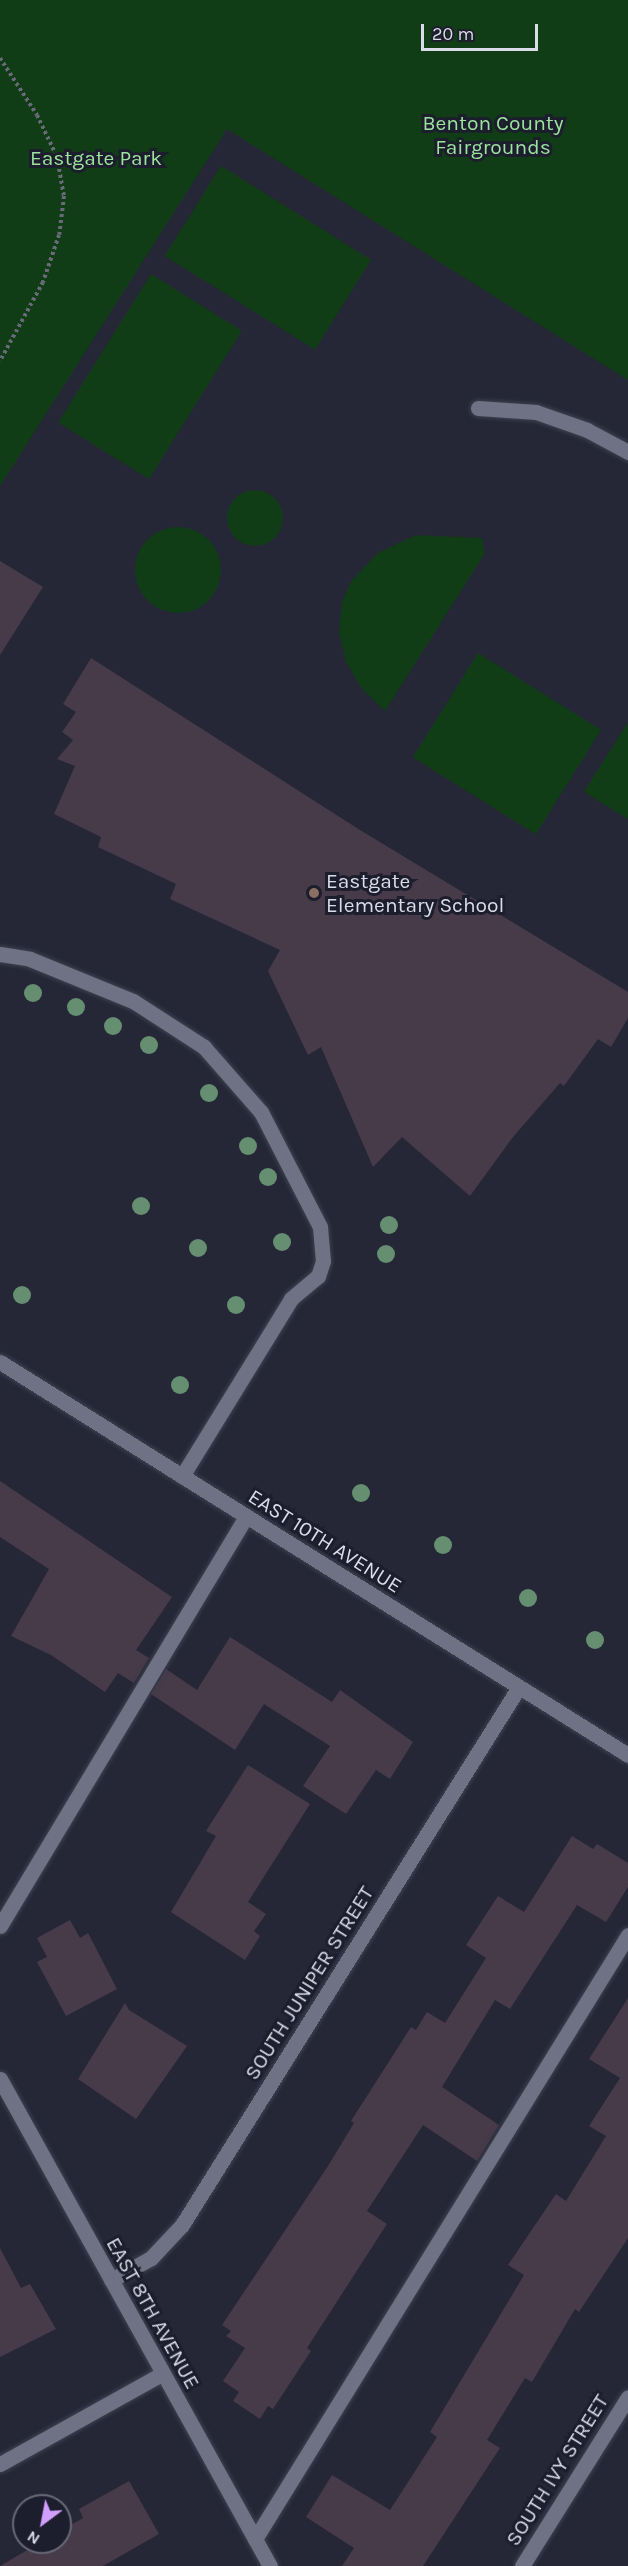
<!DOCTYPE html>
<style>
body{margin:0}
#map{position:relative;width:628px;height:2566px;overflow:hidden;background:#252737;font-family:Karla,sans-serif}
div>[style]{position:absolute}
.green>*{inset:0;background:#113d16;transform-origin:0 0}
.round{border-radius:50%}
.building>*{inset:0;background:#473a49}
.path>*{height:4px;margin-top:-2px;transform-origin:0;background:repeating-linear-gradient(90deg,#686a78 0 3px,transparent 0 6px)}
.roads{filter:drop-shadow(0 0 2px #3f414e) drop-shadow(0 0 2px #3f414e)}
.service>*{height:15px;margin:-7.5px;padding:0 7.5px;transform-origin:7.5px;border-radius:7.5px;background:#6f7285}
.minor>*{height:15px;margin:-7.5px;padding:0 7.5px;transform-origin:7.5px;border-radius:7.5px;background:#6f7285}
.tertiary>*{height:15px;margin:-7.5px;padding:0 7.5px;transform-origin:7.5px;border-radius:7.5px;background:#6f7285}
.trees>*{width:18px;height:18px;margin:-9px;border-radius:50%;background:#668e70}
.dots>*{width:16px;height:16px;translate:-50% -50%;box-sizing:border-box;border:3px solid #1c1d2d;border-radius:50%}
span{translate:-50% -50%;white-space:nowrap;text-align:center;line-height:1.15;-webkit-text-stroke:6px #1c1d2d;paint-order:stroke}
.park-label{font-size:21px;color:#9ce39e}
.poi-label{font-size:21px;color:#dadce7}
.left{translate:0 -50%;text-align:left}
.street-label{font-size:21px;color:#dadce7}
.north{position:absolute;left:12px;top:2494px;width:60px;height:60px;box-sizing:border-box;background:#1c1d2d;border:2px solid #686977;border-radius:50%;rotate:212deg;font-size:16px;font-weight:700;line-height:24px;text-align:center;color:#dadce7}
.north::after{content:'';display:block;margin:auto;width:21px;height:27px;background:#d19dfe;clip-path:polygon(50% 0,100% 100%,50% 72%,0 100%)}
.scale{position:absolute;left:421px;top:24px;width:117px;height:27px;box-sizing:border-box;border:3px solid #dadce7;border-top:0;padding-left:8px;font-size:18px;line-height:21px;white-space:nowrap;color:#dadce7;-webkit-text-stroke:4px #1c1d2d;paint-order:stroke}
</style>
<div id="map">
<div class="green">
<i style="clip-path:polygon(0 0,628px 0,628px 380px,227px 129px,0 486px)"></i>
<i style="left:221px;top:166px;width:177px;height:106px;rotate:32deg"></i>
<i style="left:151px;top:274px;width:107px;height:175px;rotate:32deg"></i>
<i class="round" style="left:227px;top:490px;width:56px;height:56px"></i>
<i class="round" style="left:135px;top:527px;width:86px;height:86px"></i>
<i style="clip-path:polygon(416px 535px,482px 538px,485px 553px,385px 711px,363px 690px,346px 662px,339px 632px,342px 602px,352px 580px,378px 553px)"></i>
<i style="left:478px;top:653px;width:145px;height:123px;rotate:32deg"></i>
<i style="clip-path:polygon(628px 722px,628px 819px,584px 792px)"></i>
</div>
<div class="building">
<i style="clip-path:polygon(0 561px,43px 587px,0 655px)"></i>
<i style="clip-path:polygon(91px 658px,360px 830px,628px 992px,628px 1018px,611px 1047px,598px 1039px,564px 1086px,560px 1083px,513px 1137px,470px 1196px,402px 1137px,373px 1167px,321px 1047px,308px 1055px,268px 971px,280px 950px,170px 899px,176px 884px,98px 847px,101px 837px,54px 814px,75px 766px,57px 759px,73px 740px,62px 732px,76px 712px,63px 704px)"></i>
<i style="clip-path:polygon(0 1481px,172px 1597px,136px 1650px,149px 1658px,134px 1683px,118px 1673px,105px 1692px,51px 1655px,11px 1636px,49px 1569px,0 1537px)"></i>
<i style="clip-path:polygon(230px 1637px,332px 1702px,340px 1690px,413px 1742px,390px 1779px,376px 1770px,346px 1814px,303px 1786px,330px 1746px,264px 1704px,235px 1750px,151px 1694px,166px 1669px,197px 1690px)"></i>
<i style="clip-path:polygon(248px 1765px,310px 1804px,248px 1902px,266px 1914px,254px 1931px,260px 1936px,245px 1960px,171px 1912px,216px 1836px,206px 1831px)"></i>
<i style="clip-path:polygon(572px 1836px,593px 1849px,597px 1844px,628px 1863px,628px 1887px,606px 1922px,577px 1905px,510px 2009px,495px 2000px,442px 2087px,499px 2125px,477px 2161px,423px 2125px,367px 2211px,387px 2224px,307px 2348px,311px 2351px,273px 2409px,268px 2406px,260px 2419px,233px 2401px,239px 2392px,223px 2381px,245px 2348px,226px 2336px,231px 2331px,222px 2325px,328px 2166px,354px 2123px,351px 2121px,411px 2027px,416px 2030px,427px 2012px,445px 2023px,486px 1958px,466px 1945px,498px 1896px,524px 1912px)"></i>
<i style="clip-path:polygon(70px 1920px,80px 1938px,88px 1933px,117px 1989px,66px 2016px,37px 1962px,47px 1957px,37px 1938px)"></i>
<i style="clip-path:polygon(628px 1998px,628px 2238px,579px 2312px,575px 2309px,532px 2382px,525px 2378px,487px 2440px,500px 2448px,423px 2566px,342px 2566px,354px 2548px,306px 2517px,332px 2475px,390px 2510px,437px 2437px,430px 2432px,524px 2275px,508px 2265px,556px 2194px,566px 2201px,606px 2136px,589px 2126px,620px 2078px,589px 2059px)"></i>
<i style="clip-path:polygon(125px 2003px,129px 2010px,187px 2046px,136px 2119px,78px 2079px)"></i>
<i style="clip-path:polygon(0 2248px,21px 2288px,30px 2284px,56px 2329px,0 2357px)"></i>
<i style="clip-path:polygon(129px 2481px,159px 2534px,103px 2566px,0 2566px,41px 2542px,60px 2542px,60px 2531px,83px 2518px,79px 2509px)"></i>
</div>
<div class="path">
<i style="left:0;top:58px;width:68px;rotate:57deg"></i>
<i style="left:37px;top:115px;width:47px;rotate:64.5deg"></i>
<i style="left:57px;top:157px;width:40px;rotate:80deg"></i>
<i style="left:64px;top:196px;width:39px;rotate:97deg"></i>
<i style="left:59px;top:235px;width:50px;rotate:108.8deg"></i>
<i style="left:43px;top:282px;width:90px;rotate:118.6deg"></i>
</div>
<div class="roads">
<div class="service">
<i style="left:0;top:954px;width:30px;rotate:9deg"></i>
<i style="left:30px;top:959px;width:111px;rotate:22.2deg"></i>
<i style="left:133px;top:1001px;width:85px;rotate:32.9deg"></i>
<i style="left:204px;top:1047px;width:86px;rotate:48.8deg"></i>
<i style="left:261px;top:1112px;width:129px;rotate:62.8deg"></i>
<i style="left:320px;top:1227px;width:34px;rotate:85deg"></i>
<i style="left:323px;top:1261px;width:16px;rotate:108deg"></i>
<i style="left:318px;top:1276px;width:35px;rotate:140deg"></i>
<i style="left:291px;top:1299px;width:208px;rotate:121.6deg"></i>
<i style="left:0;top:1926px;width:478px;rotate:-59deg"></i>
<i style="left:255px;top:2539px;width:710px;rotate:-58.3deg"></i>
</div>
<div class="minor">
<i style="left:478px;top:408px;width:58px;rotate:3.9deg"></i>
<i style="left:536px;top:412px;width:54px;rotate:19.4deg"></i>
<i style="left:587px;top:430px;width:47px;rotate:28.2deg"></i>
<i style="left:0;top:2079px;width:557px;rotate:61deg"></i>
<i style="left:111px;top:2280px;width:46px;rotate:-28.8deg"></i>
<i style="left:151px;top:2258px;width:45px;rotate:-46.8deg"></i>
<i style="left:182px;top:2225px;width:635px;rotate:-57.94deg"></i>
<i style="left:0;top:2464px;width:185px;rotate:-29.1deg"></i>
<i style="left:522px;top:2566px;width:199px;rotate:-57.9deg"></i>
</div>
<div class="tertiary">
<i style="left:0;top:1362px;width:741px;rotate:32.04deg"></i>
</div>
</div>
<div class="trees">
<i style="left:33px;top:993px"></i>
<i style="left:76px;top:1007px"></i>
<i style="left:113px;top:1026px"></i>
<i style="left:149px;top:1045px"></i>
<i style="left:209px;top:1093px"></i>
<i style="left:248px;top:1146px"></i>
<i style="left:268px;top:1177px"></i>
<i style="left:141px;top:1206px"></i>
<i style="left:389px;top:1225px"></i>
<i style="left:282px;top:1242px"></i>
<i style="left:198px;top:1248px"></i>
<i style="left:386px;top:1254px"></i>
<i style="left:22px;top:1295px"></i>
<i style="left:236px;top:1305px"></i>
<i style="left:180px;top:1385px"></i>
<i style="left:361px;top:1493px"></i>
<i style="left:443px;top:1545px"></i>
<i style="left:528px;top:1598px"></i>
<i style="left:595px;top:1640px"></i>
</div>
<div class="dots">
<i style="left:314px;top:893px;background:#8d6e63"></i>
</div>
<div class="park-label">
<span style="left:493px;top:135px">Benton County<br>Fairgrounds</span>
<span style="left:96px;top:158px">Eastgate Park</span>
</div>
<div class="poi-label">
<span class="left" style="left:326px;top:893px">Eastgate<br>Elementary School</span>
</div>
<div class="street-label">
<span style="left:325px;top:1541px;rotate:32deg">EAST 10TH AVENUE</span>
<span style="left:309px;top:1983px;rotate:-58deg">SOUTH JUNIPER STREET</span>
<span style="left:153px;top:2313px;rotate:61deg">EAST 8TH AVENUE</span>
<span style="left:557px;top:2470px;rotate:-58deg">SOUTH IVY STREET</span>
</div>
<div class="north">N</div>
<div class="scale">20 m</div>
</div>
